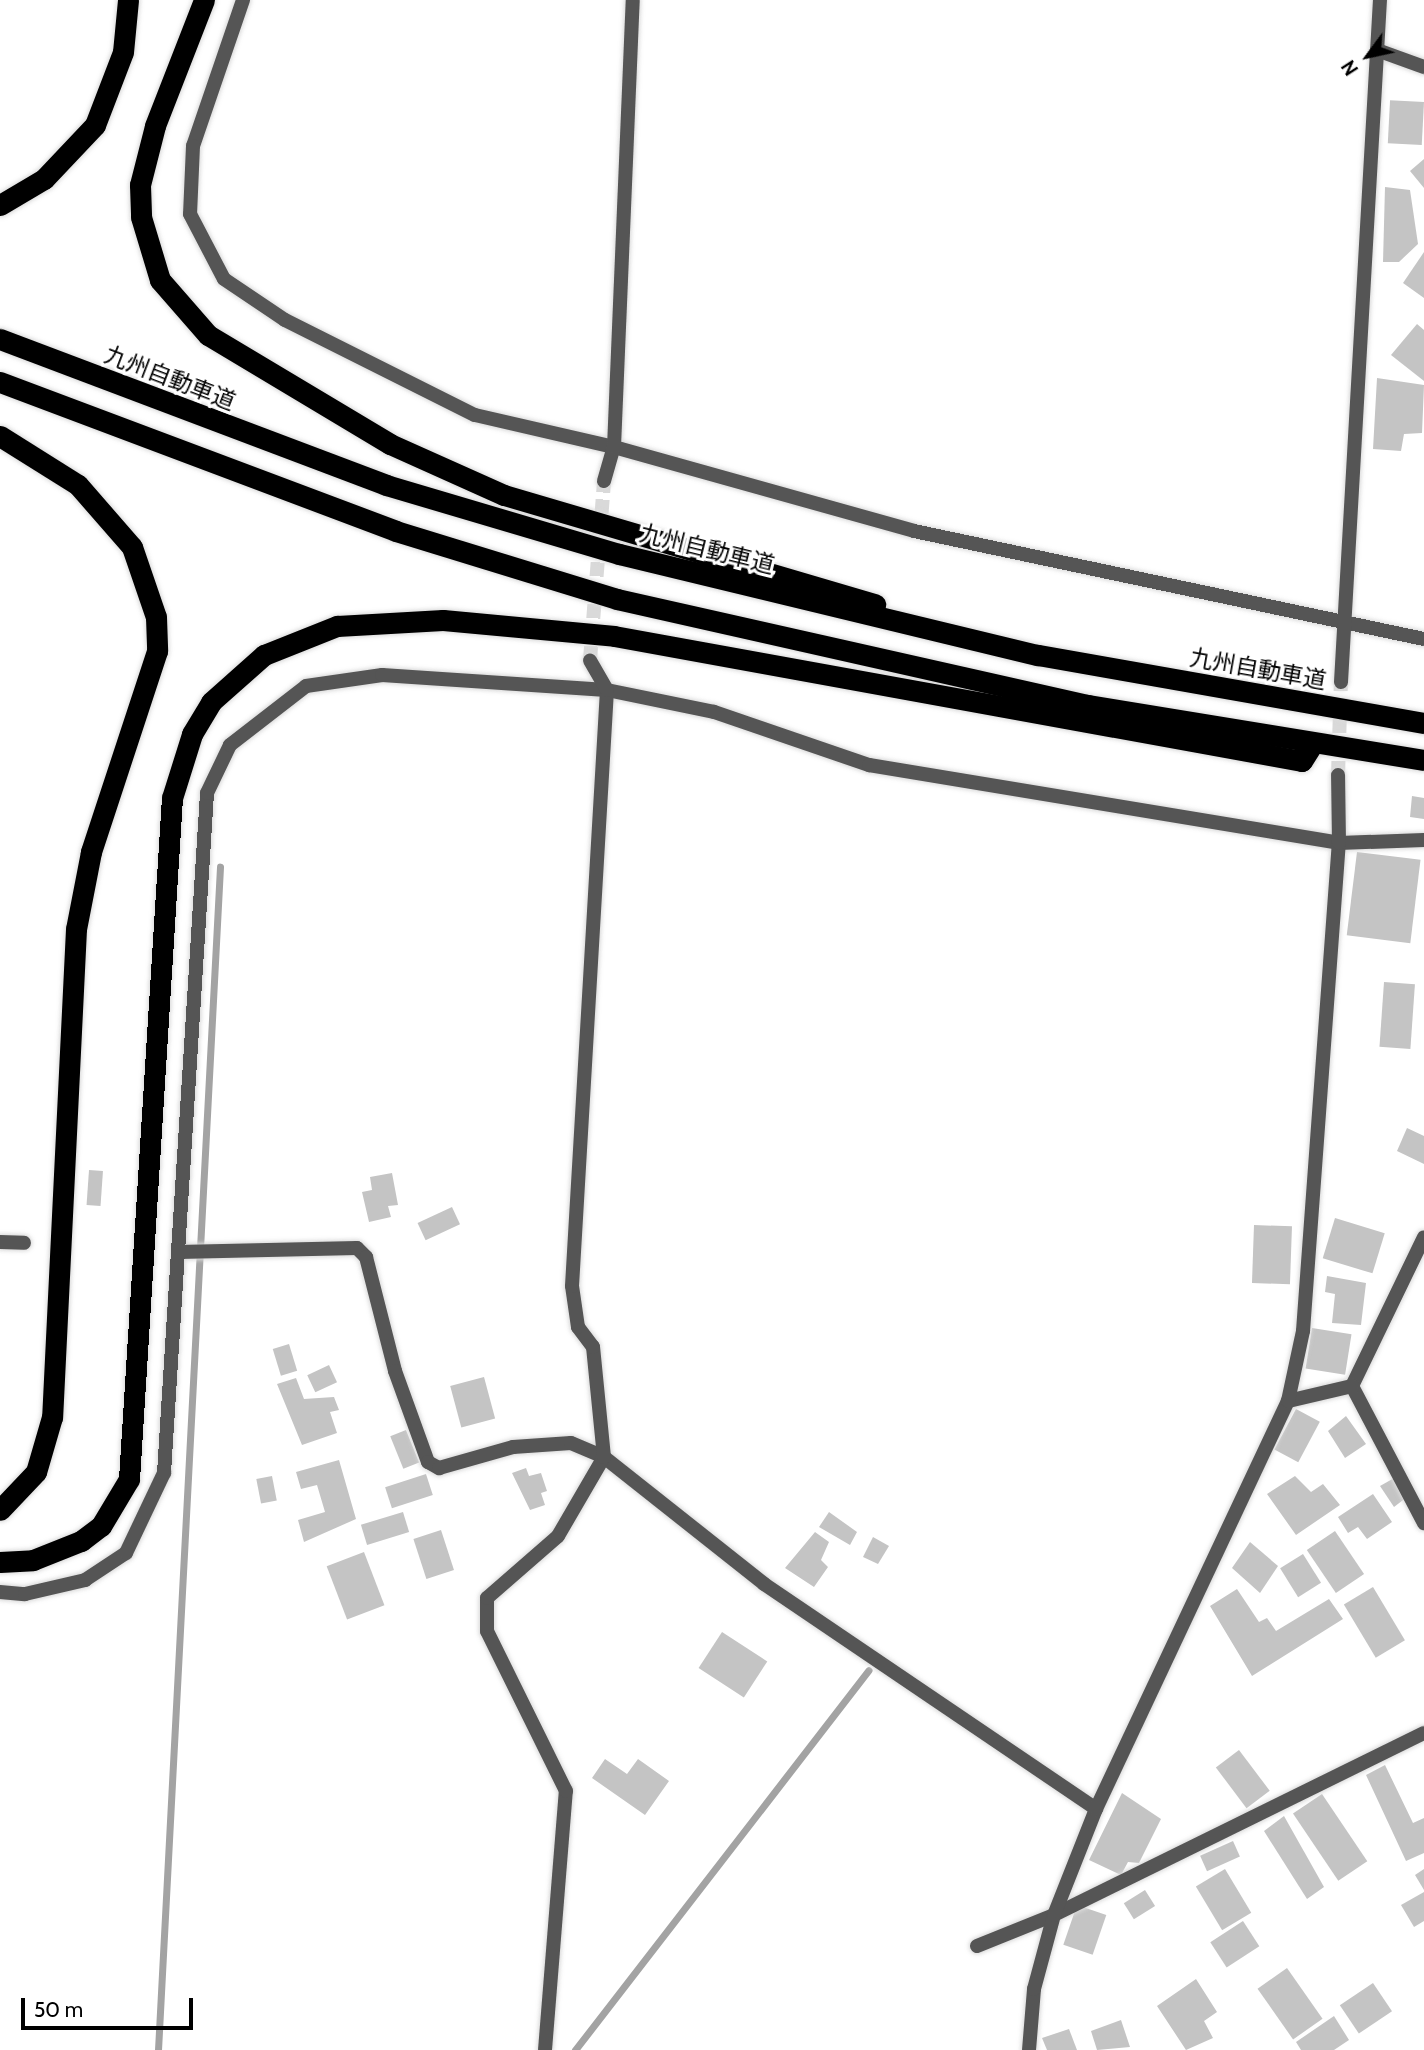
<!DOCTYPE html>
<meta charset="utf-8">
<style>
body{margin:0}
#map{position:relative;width:1424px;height:2050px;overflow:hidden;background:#fff;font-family:Cabin,"Noto Sans JP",sans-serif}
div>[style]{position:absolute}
.stream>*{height:7px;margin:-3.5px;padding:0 3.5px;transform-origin:3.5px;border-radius:3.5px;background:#a3a3a3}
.building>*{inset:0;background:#c4c4c4;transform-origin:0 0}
.minor-tunnel>*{height:14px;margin-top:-7px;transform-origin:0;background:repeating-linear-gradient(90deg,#d9d9d9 0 14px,transparent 0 21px)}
.tertiary-tunnel>*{height:14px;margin-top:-7px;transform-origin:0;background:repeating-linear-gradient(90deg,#d9d9d9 0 14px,transparent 0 21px)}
.roads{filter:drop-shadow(0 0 2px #dbdbdb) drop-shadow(0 0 2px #dbdbdb)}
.minor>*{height:14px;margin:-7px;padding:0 7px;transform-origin:7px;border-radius:7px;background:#555}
.tertiary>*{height:14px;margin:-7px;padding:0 7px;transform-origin:7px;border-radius:7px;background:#555}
.motorway>*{height:21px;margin:-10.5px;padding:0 10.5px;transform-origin:10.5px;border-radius:10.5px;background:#000}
span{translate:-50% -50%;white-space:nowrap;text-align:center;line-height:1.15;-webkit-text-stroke:6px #fff;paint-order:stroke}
.street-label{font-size:23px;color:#000}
.north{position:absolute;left:1333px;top:21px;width:70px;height:70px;-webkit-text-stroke:5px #fff;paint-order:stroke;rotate:237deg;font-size:19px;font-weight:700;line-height:28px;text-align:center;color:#000}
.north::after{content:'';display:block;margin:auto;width:24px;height:32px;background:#000;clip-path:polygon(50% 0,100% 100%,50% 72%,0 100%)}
.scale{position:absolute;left:21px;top:1998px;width:172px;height:32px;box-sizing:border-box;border:4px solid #000;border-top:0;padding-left:9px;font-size:21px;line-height:24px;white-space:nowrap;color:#000;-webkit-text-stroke:5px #fff;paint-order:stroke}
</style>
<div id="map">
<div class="stream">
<i style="left:158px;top:2050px;width:1185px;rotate:-87deg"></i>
<i style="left:575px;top:2050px;width:480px;rotate:-52.3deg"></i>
</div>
<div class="building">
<i style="left:1424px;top:102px;width:43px;height:34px;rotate:93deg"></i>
<i style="clip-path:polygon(1424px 159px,1424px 188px,1410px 171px)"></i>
<i style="clip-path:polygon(1385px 187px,1410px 190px,1418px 244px,1399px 262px,1383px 262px)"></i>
<i style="clip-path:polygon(1424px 252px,1424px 298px,1403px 283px)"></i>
<i style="clip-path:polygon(1417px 324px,1424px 330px,1424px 381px,1391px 355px)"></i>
<i style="clip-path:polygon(1377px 378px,1424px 385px,1422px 433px,1404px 434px,1401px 451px,1373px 449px)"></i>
<i style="clip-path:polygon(1412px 796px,1424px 798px,1424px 819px,1410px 817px)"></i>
<i style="left:1357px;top:852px;width:64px;height:84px;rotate:7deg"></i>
<i style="left:1384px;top:982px;width:31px;height:65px;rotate:4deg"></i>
<i style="clip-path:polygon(1407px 1128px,1424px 1136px,1424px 1164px,1397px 1151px)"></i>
<i style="left:89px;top:1170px;width:14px;height:35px;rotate:4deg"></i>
<i style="clip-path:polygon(392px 1173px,398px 1205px,388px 1206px,391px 1217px,369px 1222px,362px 1192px,372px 1190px,370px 1177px)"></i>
<i style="left:452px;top:1207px;width:19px;height:38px;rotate:65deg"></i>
<i style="left:1335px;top:1218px;width:52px;height:42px;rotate:17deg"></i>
<i style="left:1254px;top:1225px;width:38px;height:58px;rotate:2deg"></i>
<i style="clip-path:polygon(1327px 1276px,1366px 1283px,1361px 1325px,1332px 1323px,1335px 1294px,1325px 1292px)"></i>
<i style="left:1312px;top:1328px;width:40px;height:41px;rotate:9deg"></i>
<i style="left:289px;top:1344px;width:28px;height:17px;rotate:73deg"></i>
<i style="left:329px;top:1365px;width:19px;height:24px;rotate:65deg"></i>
<i style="left:484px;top:1377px;width:43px;height:35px;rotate:75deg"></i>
<i style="clip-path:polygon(296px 1378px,304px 1399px,334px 1397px,339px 1410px,330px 1412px,337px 1433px,302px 1445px,277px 1384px)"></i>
<i style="left:1296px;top:1409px;width:27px;height:46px;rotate:28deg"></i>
<i style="clip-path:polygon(1346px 1416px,1366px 1444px,1345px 1458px,1328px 1431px)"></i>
<i style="left:406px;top:1430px;width:35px;height:17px;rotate:68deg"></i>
<i style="clip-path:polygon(339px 1460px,356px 1519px,304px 1542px,298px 1520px,325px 1512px,317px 1485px,301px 1489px,296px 1472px)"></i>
<i style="clip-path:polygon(526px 1468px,529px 1476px,541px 1473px,547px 1491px,541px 1493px,545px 1505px,530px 1510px,512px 1473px)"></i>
<i style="left:426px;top:1474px;width:22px;height:43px;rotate:72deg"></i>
<i style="left:272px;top:1476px;width:25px;height:16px;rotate:79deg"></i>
<i style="clip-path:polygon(1295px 1476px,1311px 1492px,1323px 1484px,1340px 1505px,1296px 1535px,1267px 1494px)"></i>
<i style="clip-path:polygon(1396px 1477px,1407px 1497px,1394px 1507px,1380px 1486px)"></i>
<i style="clip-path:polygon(1373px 1494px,1392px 1522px,1367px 1539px,1358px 1527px,1348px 1533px,1338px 1517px)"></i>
<i style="left:403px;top:1512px;width:21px;height:44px;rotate:73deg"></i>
<i style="clip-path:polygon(829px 1512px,857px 1532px,850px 1545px,819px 1527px)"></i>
<i style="left:441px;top:1530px;width:42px;height:29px;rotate:72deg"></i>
<i style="left:1335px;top:1531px;width:52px;height:34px;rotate:56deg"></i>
<i style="clip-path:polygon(815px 1532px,829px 1542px,821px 1560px,828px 1567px,814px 1587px,785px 1568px)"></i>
<i style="clip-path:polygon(873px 1537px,889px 1546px,878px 1564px,863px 1557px)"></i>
<i style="clip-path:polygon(1250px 1542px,1278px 1566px,1260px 1593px,1232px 1568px)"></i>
<i style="left:364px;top:1552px;width:57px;height:40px;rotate:69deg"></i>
<i style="left:1303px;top:1554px;width:34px;height:27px;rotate:58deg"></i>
<i style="left:1373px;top:1587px;width:62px;height:34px;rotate:59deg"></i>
<i style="clip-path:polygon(1237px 1589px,1259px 1622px,1267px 1618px,1276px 1631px,1329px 1599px,1343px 1619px,1252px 1676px,1210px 1606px)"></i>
<i style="left:722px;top:1632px;width:54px;height:43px;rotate:33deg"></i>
<i style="left:1239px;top:1750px;width:51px;height:29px;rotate:53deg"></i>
<i style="clip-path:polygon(605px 1759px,627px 1774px,638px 1759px,669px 1781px,645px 1815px,592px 1778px)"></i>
<i style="clip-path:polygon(1385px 1765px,1413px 1823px,1424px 1818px,1424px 1853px,1406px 1861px,1366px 1775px)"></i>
<i style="clip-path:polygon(1122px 1793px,1161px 1819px,1139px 1863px,1128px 1862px,1121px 1875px,1089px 1860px)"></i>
<i style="left:1322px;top:1794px;width:81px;height:35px;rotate:56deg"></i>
<i style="clip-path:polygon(1284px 1816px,1324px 1887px,1307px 1899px,1264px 1831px)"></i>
<i style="left:1233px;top:1841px;width:17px;height:36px;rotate:66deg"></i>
<i style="left:1225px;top:1869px;width:51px;height:34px;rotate:59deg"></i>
<i style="clip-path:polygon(1424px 1869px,1424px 1890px,1415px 1875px)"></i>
<i style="left:1145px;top:1890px;width:19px;height:25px;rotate:58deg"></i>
<i style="clip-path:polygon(1424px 1892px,1424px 1921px,1414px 1927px,1401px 1905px)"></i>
<i style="left:1077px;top:1905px;width:31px;height:42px;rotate:19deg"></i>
<i style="left:1243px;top:1921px;width:30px;height:39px;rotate:57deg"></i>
<i style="left:1287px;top:1968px;width:62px;height:36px;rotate:55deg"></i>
<i style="clip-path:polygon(1196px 1979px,1217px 2012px,1204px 2021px,1213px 2038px,1186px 2050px,1157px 2006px)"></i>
<i style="left:1373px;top:1983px;width:34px;height:40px;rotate:56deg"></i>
<i style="clip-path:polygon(1334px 2016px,1349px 2040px,1334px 2050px,1301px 2050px,1296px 2042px)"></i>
<i style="clip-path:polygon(1121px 2020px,1130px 2047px,1097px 2050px,1091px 2031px)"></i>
<i style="clip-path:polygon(1069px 2029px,1077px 2050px,1047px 2050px,1042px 2038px)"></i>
</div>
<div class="minor-tunnel">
<i style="left:590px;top:660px;width:180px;rotate:-85.5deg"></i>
</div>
<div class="tertiary-tunnel">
<i style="left:1338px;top:775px;width:93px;rotate:-88.2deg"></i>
</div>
<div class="roads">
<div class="minor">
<i style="left:243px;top:0;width:154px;rotate:108.9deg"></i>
<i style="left:193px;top:146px;width:68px;rotate:92.5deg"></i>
<i style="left:190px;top:214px;width:73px;rotate:62.4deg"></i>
<i style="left:224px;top:279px;width:73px;rotate:33.9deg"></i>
<i style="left:285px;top:320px;width:212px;rotate:26.6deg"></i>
<i style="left:475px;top:415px;width:143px;rotate:13deg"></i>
<i style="left:614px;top:447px;width:312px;rotate:15.6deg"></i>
<i style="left:914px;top:531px;width:521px;rotate:11.96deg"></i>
<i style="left:1377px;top:50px;width:50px;rotate:19.9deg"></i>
<i style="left:604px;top:481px;width:35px;rotate:-74deg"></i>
<i style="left:614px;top:447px;width:447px;rotate:-87.6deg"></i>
<i style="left:0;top:1242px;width:24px;rotate:2deg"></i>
<i style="left:178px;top:1252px;width:179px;rotate:-1.3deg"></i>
<i style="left:357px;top:1248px;width:13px;rotate:45deg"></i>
<i style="left:366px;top:1257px;width:118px;rotate:75.7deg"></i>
<i style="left:395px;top:1371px;width:97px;rotate:70.1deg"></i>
<i style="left:428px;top:1462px;width:13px;rotate:29deg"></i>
<i style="left:439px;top:1468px;width:77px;rotate:-15.8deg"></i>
<i style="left:513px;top:1447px;width:58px;rotate:-3.9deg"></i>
<i style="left:571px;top:1443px;width:36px;rotate:23deg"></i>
<i style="left:604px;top:1457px;width:204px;rotate:38.4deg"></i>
<i style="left:764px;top:1584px;width:401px;rotate:34.1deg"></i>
<i style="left:1352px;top:1386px;width:165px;rotate:-64.2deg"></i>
<i style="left:1352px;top:1386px;width:155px;rotate:62.3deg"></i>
<i style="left:1288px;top:1401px;width:66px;rotate:-13.2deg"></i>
<i style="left:0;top:1592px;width:25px;rotate:5deg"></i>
<i style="left:25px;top:1594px;width:62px;rotate:-13.1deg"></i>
<i style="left:85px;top:1580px;width:49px;rotate:-33.4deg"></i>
<i style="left:126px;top:1553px;width:89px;rotate:-64.6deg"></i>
<i style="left:164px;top:1473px;width:681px;rotate:-86.38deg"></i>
<i style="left:207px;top:793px;width:53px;rotate:-64.4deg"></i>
<i style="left:230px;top:745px;width:96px;rotate:-37.8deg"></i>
<i style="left:306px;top:686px;width:77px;rotate:-8.2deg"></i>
<i style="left:382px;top:675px;width:225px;rotate:3.8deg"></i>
<i style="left:607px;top:690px;width:109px;rotate:11.6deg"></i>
<i style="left:714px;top:712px;width:164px;rotate:18.9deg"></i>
<i style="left:869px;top:765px;width:476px;rotate:9.4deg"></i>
<i style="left:1339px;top:843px;width:85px;rotate:-2deg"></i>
<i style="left:977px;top:1946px;width:83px;rotate:-21.9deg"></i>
<i style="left:1054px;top:1915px;width:412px;rotate:-26.2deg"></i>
<i style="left:545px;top:2050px;width:260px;rotate:-85.4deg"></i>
<i style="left:566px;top:1791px;width:178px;rotate:-116.3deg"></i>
<i style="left:487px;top:1631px;width:33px;rotate:-90deg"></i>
<i style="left:487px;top:1598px;width:94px;rotate:-41.1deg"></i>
<i style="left:558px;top:1536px;width:91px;rotate:-59.8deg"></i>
<i style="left:604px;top:1457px;width:111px;rotate:-95.7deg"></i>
<i style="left:593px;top:1347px;width:25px;rotate:-127deg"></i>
<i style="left:578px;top:1327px;width:41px;rotate:-98.3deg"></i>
<i style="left:572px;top:1286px;width:597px;rotate:-86.64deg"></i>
<i style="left:607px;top:690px;width:34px;rotate:-120deg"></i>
<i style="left:1029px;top:2050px;width:61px;rotate:-85.3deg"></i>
<i style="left:1034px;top:1989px;width:77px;rotate:-74.9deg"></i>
<i style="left:1054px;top:1915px;width:114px;rotate:-68.4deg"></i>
<i style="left:1096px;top:1809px;width:451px;rotate:-64.8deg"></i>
<i style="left:1288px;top:1401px;width:72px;rotate:-77.9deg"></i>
</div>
<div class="tertiary">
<i style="left:1341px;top:682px;width:683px;rotate:-86.73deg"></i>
<i style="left:1303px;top:1331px;width:489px;rotate:-85.8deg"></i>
<i style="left:1339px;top:843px;width:68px;rotate:-90.8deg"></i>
</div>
<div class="motorway">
<i style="left:204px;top:0;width:135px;rotate:111.3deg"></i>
<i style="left:155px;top:126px;width:61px;rotate:104.3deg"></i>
<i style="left:140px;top:185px;width:32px;rotate:88deg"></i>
<i style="left:141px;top:217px;width:66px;rotate:73.2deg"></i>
<i style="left:160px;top:280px;width:73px;rotate:48.9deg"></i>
<i style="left:208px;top:335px;width:212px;rotate:30.9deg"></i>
<i style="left:390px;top:444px;width:125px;rotate:24.1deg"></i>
<i style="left:504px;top:495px;width:387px;rotate:16.4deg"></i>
<i style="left:0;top:205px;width:51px;rotate:-30.6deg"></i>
<i style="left:44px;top:179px;width:74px;rotate:-46.6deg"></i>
<i style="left:95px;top:125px;width:78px;rotate:-69deg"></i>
<i style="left:123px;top:52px;width:52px;rotate:-84.5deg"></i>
<i style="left:0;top:339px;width:413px;rotate:20.7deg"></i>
<i style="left:386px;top:485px;width:243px;rotate:16.5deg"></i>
<i style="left:619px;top:554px;width:431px;rotate:13.6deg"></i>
<i style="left:1038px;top:655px;width:392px;rotate:10deg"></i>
<i style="left:0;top:382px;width:423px;rotate:20.6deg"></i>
<i style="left:396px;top:531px;width:231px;rotate:17.1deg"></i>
<i style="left:617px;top:599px;width:483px;rotate:12.7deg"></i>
<i style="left:1088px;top:705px;width:340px;rotate:9.3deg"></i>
<i style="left:0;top:436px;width:92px;rotate:32.1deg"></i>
<i style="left:78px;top:485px;width:82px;rotate:48.9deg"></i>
<i style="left:132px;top:547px;width:74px;rotate:71.1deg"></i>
<i style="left:156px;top:617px;width:34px;rotate:88deg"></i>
<i style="left:157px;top:651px;width:212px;rotate:108.2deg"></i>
<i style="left:91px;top:852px;width:78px;rotate:101deg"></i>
<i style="left:76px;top:929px;width:489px;rotate:92.8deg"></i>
<i style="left:52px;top:1417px;width:57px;rotate:106.2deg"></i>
<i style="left:36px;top:1472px;width:52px;rotate:133.5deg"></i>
<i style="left:0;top:1562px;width:33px;rotate:-3deg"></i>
<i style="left:33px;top:1560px;width:52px;rotate:-21.6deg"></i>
<i style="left:81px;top:1541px;width:25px;rotate:-37deg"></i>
<i style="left:101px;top:1526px;width:55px;rotate:-59.2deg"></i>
<i style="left:129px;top:1479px;width:682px;rotate:-86.39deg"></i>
<i style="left:172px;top:798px;width:67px;rotate:-72.6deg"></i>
<i style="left:192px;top:734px;width:37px;rotate:-59deg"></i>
<i style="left:211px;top:702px;width:71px;rotate:-41.6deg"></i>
<i style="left:264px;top:655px;width:79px;rotate:-21.7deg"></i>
<i style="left:337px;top:626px;width:106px;rotate:-3.2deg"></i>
<i style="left:443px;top:620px;width:172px;rotate:5.3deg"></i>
<i style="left:614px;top:636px;width:699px;rotate:10.3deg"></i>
<i style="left:1302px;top:761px;width:19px;rotate:-58deg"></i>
</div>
</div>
<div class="street-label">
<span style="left:170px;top:378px;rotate:21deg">九州自動車道</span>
<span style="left:707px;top:549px;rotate:14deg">九州自動車道</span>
<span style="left:1258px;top:669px;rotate:10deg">九州自動車道</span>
</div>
<div class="north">N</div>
<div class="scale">50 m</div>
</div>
